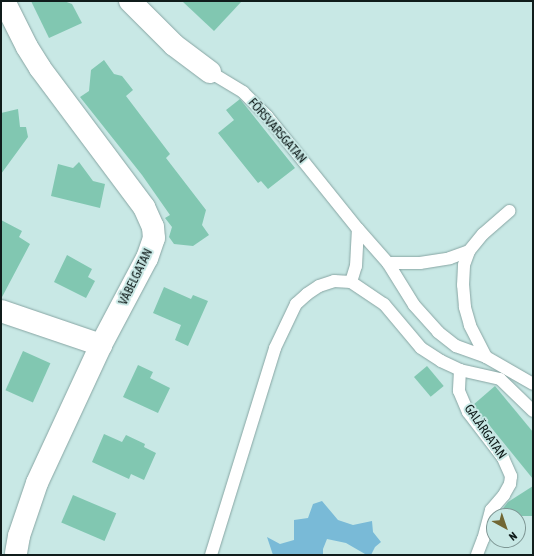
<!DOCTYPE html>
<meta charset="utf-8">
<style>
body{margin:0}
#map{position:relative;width:534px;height:556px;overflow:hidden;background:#c8e8e5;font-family:"Asap Condensed",sans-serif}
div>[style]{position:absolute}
.water>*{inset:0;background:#79bad7}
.building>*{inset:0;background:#81c7b1;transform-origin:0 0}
.roads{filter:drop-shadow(0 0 1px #87a5a3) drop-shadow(0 0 1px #87a5a3)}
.lane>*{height:12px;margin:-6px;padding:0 6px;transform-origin:6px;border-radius:6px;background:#fff}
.street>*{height:22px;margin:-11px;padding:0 11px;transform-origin:11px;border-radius:11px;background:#fff}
span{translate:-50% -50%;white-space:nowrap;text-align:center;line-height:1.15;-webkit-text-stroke:4px #c8e8e5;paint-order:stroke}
.street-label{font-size:13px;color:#101c1b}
.frame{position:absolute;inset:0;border:2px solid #101c1b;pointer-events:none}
.north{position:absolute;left:486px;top:508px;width:40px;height:40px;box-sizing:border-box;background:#c8e8e5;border:1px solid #7e9694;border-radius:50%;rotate:140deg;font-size:11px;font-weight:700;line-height:16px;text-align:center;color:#101c1b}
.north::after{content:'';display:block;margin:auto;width:14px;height:18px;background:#716734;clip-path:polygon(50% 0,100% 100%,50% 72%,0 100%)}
</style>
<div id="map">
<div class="water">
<i style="clip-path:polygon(322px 501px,338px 520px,353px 525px,372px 521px,373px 532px,381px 542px,375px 547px,371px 555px,365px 554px,346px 543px,327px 539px,323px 549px,323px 555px,273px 555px,267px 537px,280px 544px,294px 540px,294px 520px,308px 518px,313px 504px)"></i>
</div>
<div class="building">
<i style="clip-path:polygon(31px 1px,64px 1px,72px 4px,82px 23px,49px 38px)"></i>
<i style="clip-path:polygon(182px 1px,242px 1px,214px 31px)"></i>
<i style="clip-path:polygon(104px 60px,114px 74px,122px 76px,133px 90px,126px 96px,170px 154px,166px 158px,206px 210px,202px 225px,209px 235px,193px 246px,174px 244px,169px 237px,172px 227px,165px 218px,170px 215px,142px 175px,80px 97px,89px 91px,91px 70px)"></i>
<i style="clip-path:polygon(240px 99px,295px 168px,268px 189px,261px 181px,258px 183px,218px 133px,234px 120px,226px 110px)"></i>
<i style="clip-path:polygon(18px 109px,20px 127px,26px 127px,28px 137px,1px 174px,1px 113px)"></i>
<i style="clip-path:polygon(79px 162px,93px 181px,105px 184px,100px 208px,51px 196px,58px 164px,73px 168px)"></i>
<i style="clip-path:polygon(1px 220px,22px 231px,19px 237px,30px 244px,1px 299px)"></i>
<i style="clip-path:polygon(67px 255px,92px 269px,88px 277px,95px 281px,86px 298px,54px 282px)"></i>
<i style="clip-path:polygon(164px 287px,191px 299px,193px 295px,208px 301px,188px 346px,175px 340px,181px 325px,153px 313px)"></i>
<i style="left:23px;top:351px;width:30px;height:43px;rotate:24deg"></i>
<i style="clip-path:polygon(138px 365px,153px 372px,150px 378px,170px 388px,158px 413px,123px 397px)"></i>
<i style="left:427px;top:366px;width:26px;height:17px;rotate:50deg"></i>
<i style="clip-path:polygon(495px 386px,533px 432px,533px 479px,473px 405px)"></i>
<i style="clip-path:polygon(104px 434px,122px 442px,126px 435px,145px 444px,144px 447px,156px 453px,144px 480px,131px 474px,129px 479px,92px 462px)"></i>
<i style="clip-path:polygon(533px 486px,533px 516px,497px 516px,508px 502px)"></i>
<i style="left:73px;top:495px;width:47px;height:30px;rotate:23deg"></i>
</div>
<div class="roads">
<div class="lane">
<i style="left:210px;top:72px;width:39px;rotate:31deg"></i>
<i style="left:243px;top:92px;width:34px;rotate:45deg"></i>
<i style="left:267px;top:116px;width:145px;rotate:51.2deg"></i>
<i style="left:358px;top:229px;width:45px;rotate:48.6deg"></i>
<i style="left:388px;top:263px;width:49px;rotate:58.2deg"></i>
<i style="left:414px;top:305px;width:36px;rotate:48deg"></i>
<i style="left:438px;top:332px;width:23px;rotate:38deg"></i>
<i style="left:456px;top:346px;width:32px;rotate:20deg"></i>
<i style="left:486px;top:357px;width:54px;rotate:29.9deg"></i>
<i style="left:388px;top:263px;width:32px"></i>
<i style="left:420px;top:263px;width:30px;rotate:-9deg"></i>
<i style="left:450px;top:258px;width:20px;rotate:-20deg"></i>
<i style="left:351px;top:282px;width:17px;rotate:-73deg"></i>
<i style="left:356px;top:266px;width:37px;rotate:-87deg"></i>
<i style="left:486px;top:357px;width:36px;rotate:-117deg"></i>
<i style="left:470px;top:325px;width:19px;rotate:-106deg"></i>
<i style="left:465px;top:307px;width:22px;rotate:-95deg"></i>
<i style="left:463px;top:285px;width:20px;rotate:-87deg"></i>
<i style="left:464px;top:265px;width:15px;rotate:-70deg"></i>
<i style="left:469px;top:251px;width:22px;rotate:-51deg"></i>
<i style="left:483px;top:234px;width:35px;rotate:-41deg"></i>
<i style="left:460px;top:370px;width:21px;rotate:93deg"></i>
<i style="left:459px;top:391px;width:23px;rotate:67deg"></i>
<i style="left:468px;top:412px;width:58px;rotate:52.7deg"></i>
<i style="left:503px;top:458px;width:20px;rotate:66deg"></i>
<i style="left:511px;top:476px;width:8px;rotate:97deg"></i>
<i style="left:510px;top:484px;width:13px;rotate:119deg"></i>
<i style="left:504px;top:495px;width:20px;rotate:131deg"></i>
<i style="left:491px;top:510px;width:30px;rotate:105deg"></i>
<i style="left:483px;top:539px;width:17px;rotate:111deg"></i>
<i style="left:211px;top:555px;width:217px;rotate:-72.8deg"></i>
<i style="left:275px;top:348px;width:49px;rotate:-64.5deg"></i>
<i style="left:296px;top:304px;width:15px;rotate:-42deg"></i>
<i style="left:307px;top:294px;width:14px;rotate:-34deg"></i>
<i style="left:319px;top:286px;width:16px;rotate:-18deg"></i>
<i style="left:334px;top:281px;width:17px;rotate:3deg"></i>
<i style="left:351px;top:282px;width:40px;rotate:34deg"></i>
<i style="left:384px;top:304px;width:57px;rotate:49.9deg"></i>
<i style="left:421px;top:348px;width:24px;rotate:33deg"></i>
<i style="left:441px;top:361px;width:21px;rotate:25deg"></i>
<i style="left:460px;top:370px;width:41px;rotate:12.7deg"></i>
<i style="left:500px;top:379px;width:46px;rotate:44.1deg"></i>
</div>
<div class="street">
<i style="left:4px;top:1px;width:51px;rotate:63.4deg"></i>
<i style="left:27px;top:47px;width:25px;rotate:58deg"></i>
<i style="left:40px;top:68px;width:174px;rotate:53.2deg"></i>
<i style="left:144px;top:207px;width:22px;rotate:66deg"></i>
<i style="left:153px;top:227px;width:11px;rotate:85deg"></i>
<i style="left:154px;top:238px;width:21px;rotate:109deg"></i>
<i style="left:147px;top:258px;width:98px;rotate:117.9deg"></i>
<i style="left:101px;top:345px;width:152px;rotate:114.9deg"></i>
<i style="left:37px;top:483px;width:56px;rotate:108.8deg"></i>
<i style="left:19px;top:536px;width:17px;rotate:100deg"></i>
<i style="left:130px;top:1px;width:62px;rotate:45deg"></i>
<i style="left:174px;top:45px;width:45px;rotate:36.9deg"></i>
<i style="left:1px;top:311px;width:106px;rotate:18.8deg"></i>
</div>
</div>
<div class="street-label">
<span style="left:277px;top:131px;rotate:49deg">FÖRSVARSGATAN</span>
<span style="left:136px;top:277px;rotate:-64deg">VÄBELGATAN</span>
<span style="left:485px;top:432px;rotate:55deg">GALÄRGATAN</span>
</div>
<div class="frame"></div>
<div class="north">N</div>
</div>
